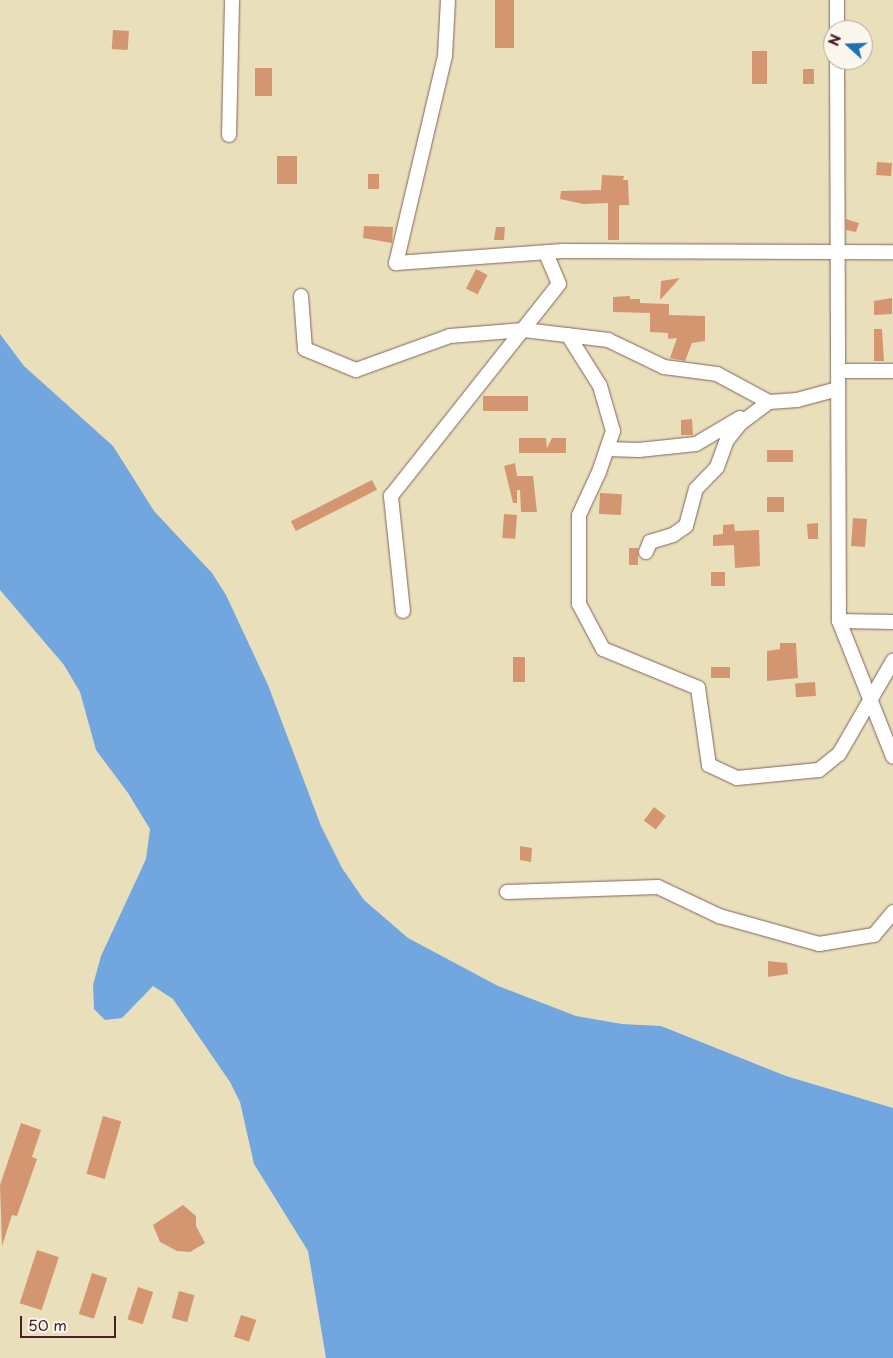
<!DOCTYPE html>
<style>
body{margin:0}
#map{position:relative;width:893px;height:1358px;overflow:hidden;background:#e9e0bb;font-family:"Playpen Sans",sans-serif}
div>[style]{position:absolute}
.water>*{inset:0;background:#72a6de}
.building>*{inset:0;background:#d49671;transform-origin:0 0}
.roads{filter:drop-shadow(0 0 1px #82635d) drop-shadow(0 0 1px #82635d)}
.street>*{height:14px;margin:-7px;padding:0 7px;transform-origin:7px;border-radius:7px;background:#fff}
span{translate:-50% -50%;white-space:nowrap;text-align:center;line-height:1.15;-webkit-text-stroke:5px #fbf7ec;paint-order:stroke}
.north{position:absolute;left:823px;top:20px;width:50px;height:50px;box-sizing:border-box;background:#fbf7ec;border:1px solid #b4a19f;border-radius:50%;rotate:290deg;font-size:14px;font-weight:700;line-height:20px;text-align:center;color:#4a1f2b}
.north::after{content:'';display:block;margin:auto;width:18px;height:22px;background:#1f6fb2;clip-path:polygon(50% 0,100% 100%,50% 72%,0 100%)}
.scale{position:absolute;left:20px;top:1316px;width:96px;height:22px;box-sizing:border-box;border:2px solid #4a1f2b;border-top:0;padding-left:6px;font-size:15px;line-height:18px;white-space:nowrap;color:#4a1f2b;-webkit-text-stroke:4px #fbf7ec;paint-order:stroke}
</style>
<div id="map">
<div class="water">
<i style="clip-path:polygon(0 334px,24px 366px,113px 446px,154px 511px,212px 573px,226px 595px,268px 685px,321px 826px,342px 868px,364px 900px,408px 938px,498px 986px,576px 1016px,622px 1024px,661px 1026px,786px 1076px,893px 1108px,893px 1358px,326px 1358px,308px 1251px,254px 1164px,240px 1102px,230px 1082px,173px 999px,153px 986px,122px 1018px,105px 1020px,94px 1009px,93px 985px,101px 956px,146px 859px,150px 829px,128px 793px,96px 750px,80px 692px,64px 665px,0 590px)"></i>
</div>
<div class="building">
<i style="left:495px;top:0;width:19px;height:48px"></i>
<i style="left:113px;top:30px;width:16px;height:19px;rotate:4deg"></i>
<i style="left:752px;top:51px;width:15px;height:33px"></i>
<i style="left:255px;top:68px;width:17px;height:28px"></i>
<i style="left:803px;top:69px;width:11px;height:15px"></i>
<i style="left:297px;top:156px;width:28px;height:20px;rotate:90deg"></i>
<i style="left:877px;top:162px;width:15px;height:13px;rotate:4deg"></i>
<i style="left:368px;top:174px;width:11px;height:15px"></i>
<i style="clip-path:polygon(602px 175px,624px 176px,623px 180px,628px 180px,629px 205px,619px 205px,619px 240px,608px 240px,608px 203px,583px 204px,560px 199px,561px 191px,601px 190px)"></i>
<i style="clip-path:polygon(846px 219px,859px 223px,856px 232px,846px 230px)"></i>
<i style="clip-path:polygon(364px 226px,393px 227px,392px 243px,363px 238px)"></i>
<i style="clip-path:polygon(496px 227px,505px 227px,504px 240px,494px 240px)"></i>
<i style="left:476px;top:269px;width:13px;height:22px;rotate:27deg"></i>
<i style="clip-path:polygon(680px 278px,660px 300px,661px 281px)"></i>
<i style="clip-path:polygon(630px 296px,630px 299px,640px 299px,640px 303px,669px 304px,669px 315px,705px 316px,705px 341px,692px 343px,685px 361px,670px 358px,677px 338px,668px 339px,668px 333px,650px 332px,650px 313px,613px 312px,613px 297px)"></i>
<i style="clip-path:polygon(892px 298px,892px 314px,874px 315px,874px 301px)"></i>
<i style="clip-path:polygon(874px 329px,882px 329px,884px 361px,874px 361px)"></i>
<i style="left:483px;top:396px;width:45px;height:15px"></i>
<i style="clip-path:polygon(692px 419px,693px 435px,681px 435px,681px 420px)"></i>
<i style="clip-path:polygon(519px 438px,546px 438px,547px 448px,552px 438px,566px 438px,566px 453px,519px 453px)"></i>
<i style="left:767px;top:450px;width:26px;height:12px"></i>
<i style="clip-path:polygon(515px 463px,517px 476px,533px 476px,537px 512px,521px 512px,520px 490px,517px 490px,517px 503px,513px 503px,504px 466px)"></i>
<i style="left:372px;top:480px;width:11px;height:91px;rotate:63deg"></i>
<i style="left:600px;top:493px;width:22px;height:21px;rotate:3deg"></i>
<i style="left:767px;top:497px;width:17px;height:15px"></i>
<i style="left:504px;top:514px;width:13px;height:24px;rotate:4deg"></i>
<i style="left:853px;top:518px;width:14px;height:28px;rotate:4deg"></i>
<i style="clip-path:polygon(818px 523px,818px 539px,808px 539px,807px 524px)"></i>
<i style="clip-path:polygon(734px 524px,735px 531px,759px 530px,760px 566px,735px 568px,734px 545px,713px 546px,713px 535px,723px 534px,723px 525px)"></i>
<i style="left:629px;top:548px;width:9px;height:17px"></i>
<i style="left:711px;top:572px;width:14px;height:14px"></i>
<i style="clip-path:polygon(780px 643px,796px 643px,798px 678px,767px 681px,767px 651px,780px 649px)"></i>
<i style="left:513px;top:657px;width:12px;height:25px"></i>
<i style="left:711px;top:667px;width:19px;height:11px"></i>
<i style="left:815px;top:682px;width:14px;height:20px;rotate:86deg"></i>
<i style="left:654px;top:807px;width:15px;height:17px;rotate:37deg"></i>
<i style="clip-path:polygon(520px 846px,532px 848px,531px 862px,520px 860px)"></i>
<i style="clip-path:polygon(768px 961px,787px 963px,788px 974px,768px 977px)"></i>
<i style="left:103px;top:1116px;width:19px;height:60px;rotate:16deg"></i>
<i style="clip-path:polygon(21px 1123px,41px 1130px,32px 1157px,37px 1159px,17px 1216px,12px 1215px,2px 1246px,0 1185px)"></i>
<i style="clip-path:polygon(183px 1205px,196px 1216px,196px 1226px,205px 1243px,190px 1252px,177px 1251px,160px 1242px,153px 1225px)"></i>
<i style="left:37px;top:1250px;width:23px;height:56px;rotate:18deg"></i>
<i style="left:92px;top:1273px;width:16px;height:43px;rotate:18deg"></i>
<i style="left:138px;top:1287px;width:16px;height:34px;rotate:18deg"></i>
<i style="left:179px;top:1291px;width:16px;height:28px;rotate:15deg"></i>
<i style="left:241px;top:1315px;width:16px;height:23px;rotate:18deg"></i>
</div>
<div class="roads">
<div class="street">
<i style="left:448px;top:0;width:56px;rotate:93.1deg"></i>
<i style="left:445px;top:56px;width:213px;rotate:103.3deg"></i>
<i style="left:396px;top:263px;width:167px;rotate:-4.1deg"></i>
<i style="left:563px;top:251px;width:330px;rotate:0.2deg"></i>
<i style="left:837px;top:0;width:30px;rotate:90deg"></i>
<i style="left:837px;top:60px;width:561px;rotate:89.8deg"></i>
<i style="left:839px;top:621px;width:146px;rotate:68.3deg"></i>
<i style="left:229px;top:135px;width:135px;rotate:-88.7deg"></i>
<i style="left:301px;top:296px;width:53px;rotate:85.7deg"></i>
<i style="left:305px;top:349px;width:55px;rotate:22.4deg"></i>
<i style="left:356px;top:370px;width:100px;rotate:-19.9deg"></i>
<i style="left:450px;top:336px;width:74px;rotate:-4.6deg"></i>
<i style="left:524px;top:330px;width:85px;rotate:6.8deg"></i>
<i style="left:608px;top:340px;width:62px;rotate:25.7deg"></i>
<i style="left:664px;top:367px;width:53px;rotate:7.5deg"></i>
<i style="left:717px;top:374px;width:59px;rotate:28.3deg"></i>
<i style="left:769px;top:402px;width:28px;rotate:-4deg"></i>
<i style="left:797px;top:400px;width:42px;rotate:-15deg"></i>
<i style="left:568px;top:335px;width:60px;rotate:57.9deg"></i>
<i style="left:600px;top:386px;width:47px;rotate:73.9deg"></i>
<i style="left:613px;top:431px;width:43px;rotate:108.9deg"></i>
<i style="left:599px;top:472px;width:47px;rotate:114.9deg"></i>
<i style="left:579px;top:515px;width:89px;rotate:90deg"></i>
<i style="left:579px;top:604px;width:51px;rotate:61.9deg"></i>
<i style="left:603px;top:649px;width:103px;rotate:22.3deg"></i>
<i style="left:698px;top:688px;width:78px;rotate:81.9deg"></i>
<i style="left:709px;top:765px;width:31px;rotate:25deg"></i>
<i style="left:737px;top:778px;width:82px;rotate:-5.6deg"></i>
<i style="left:819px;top:770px;width:26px;rotate:-39deg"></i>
<i style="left:839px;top:754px;width:108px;rotate:-59.9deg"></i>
<i style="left:838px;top:371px;width:55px"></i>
<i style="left:607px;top:449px;width:32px;rotate:2deg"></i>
<i style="left:639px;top:450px;width:57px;rotate:-6deg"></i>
<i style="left:696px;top:444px;width:51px;rotate:-30.6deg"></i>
<i style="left:646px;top:552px;width:11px;rotate:-68deg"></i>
<i style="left:650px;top:542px;width:24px;rotate:-17deg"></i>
<i style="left:673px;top:535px;width:16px;rotate:-35deg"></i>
<i style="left:686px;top:526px;width:38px;rotate:-75deg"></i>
<i style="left:696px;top:489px;width:30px;rotate:-46deg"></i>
<i style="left:717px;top:467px;width:29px;rotate:-70deg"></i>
<i style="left:727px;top:440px;width:22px;rotate:-51deg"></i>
<i style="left:741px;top:423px;width:35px;rotate:-37deg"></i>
<i style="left:403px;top:611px;width:116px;rotate:-96deg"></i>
<i style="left:391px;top:496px;width:270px;rotate:-51.6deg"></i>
<i style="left:559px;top:284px;width:34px;rotate:-113deg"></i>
<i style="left:839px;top:621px;width:54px;rotate:1.1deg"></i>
<i style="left:507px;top:892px;width:151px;rotate:-1.9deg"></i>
<i style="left:658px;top:887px;width:68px;rotate:25.4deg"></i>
<i style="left:719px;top:916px;width:104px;rotate:15.6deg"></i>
<i style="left:819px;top:944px;width:56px;rotate:-9.3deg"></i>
<i style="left:874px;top:935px;width:30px;rotate:-50deg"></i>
</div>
</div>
<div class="north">N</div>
<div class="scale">50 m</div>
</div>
